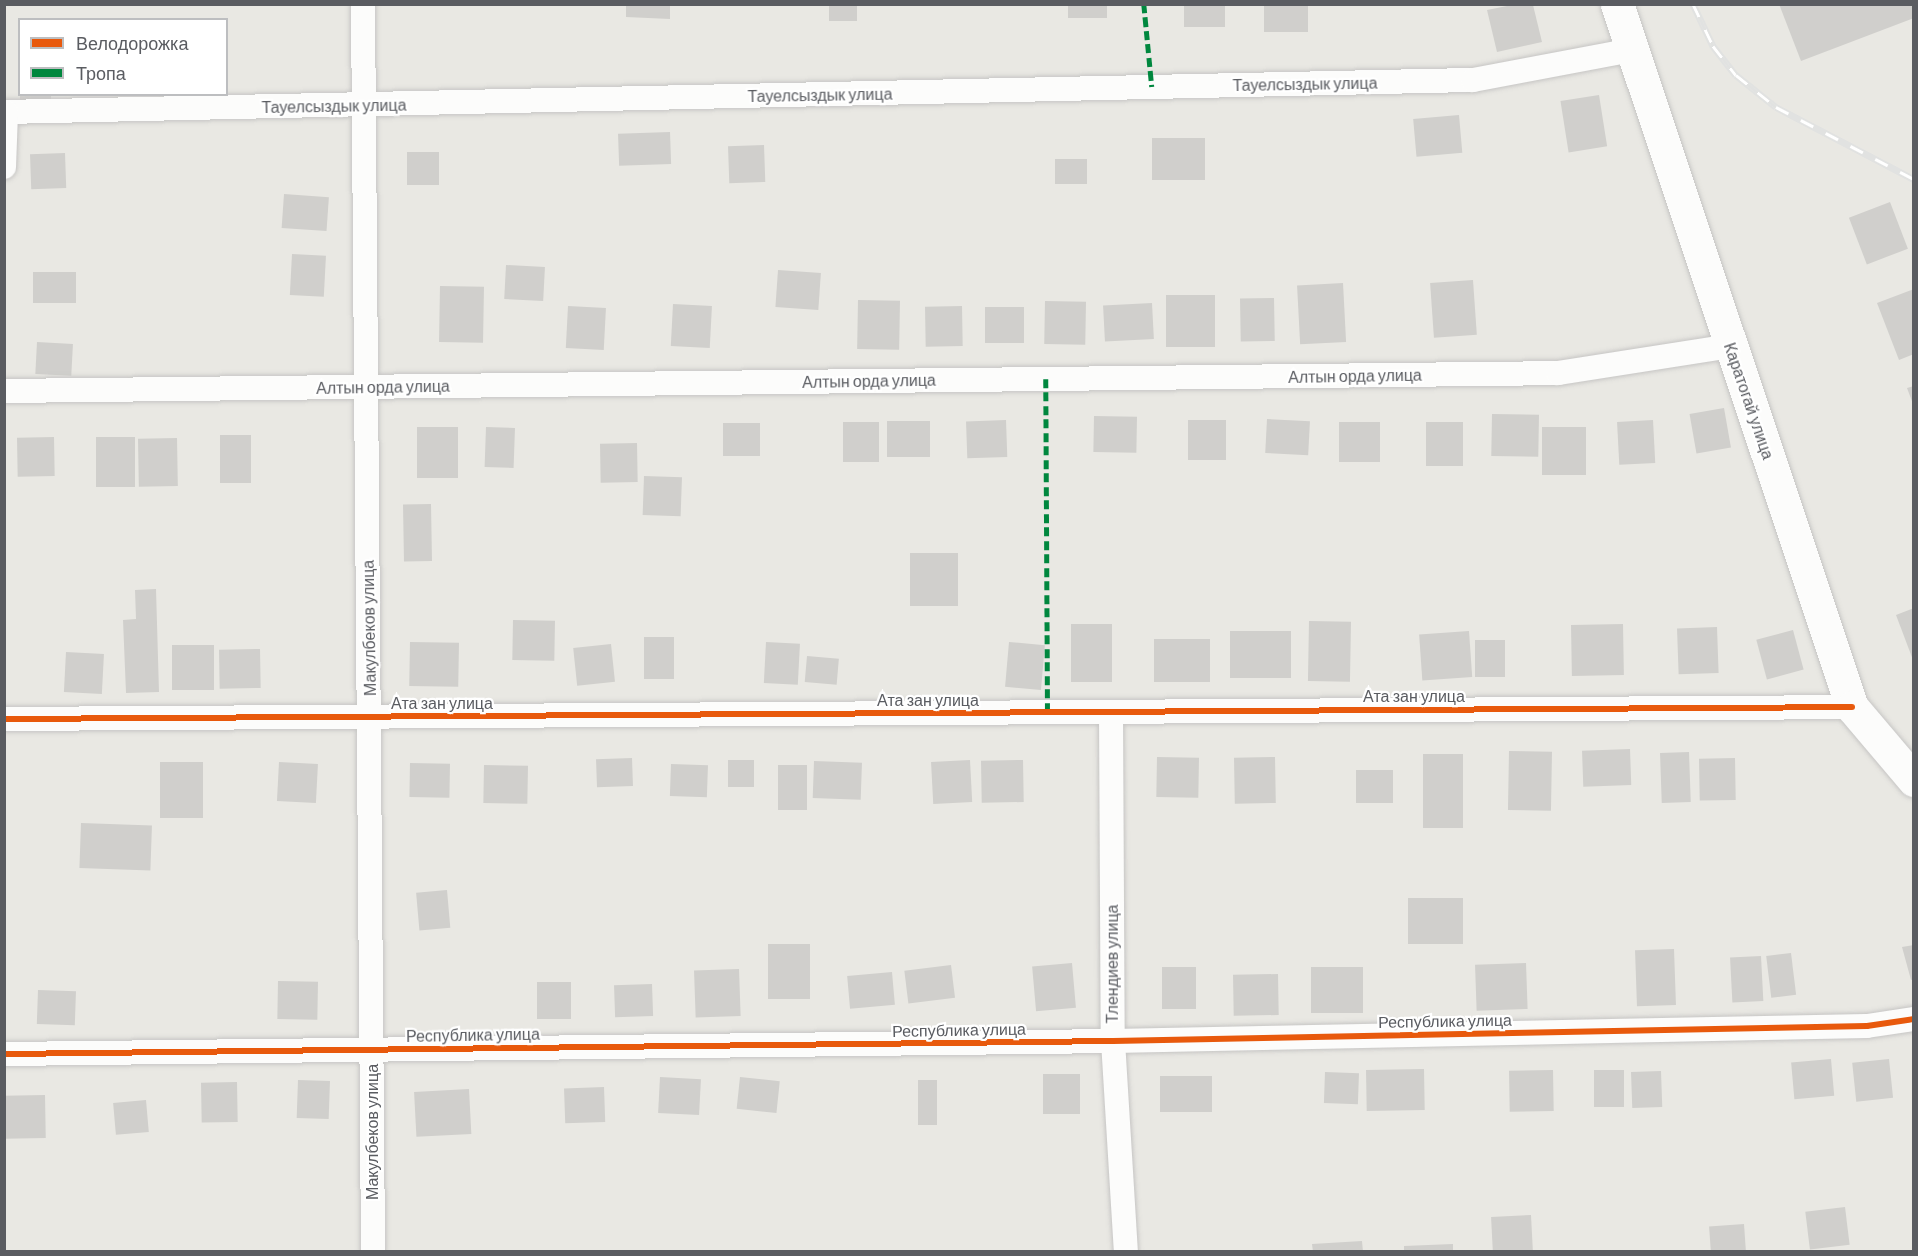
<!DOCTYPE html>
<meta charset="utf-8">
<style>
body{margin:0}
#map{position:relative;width:1918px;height:1256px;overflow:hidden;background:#e9e8e3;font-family:Barlow,sans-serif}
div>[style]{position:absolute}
.building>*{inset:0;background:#d0cfcc;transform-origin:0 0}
.roads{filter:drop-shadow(0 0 2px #c6c5c4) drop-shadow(0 0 2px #c6c5c4)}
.street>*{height:24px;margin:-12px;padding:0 12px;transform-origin:12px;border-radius:12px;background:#fcfcfb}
.secondary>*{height:33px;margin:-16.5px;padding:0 16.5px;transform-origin:16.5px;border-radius:16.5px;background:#fcfcfb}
.rail>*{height:7px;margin-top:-3.5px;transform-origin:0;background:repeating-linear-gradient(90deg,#fff 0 14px,#e1e2e1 0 28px);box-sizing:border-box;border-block:2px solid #e1e2e1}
.quiet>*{height:4.5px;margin-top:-2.25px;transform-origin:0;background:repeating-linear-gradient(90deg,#00873e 0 9px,transparent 0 13.5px)}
.cycleway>*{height:6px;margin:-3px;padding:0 3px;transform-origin:3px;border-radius:3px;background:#e8590c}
span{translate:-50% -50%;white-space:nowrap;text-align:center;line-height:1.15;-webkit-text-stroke:4.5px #fff;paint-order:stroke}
.street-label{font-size:16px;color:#5a5c61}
.frame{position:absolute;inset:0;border:6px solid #5a5c61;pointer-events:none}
.legend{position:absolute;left:18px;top:18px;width:210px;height:78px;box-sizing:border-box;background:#fff;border:2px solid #bdbec0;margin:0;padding:8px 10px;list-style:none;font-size:18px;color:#5a5c61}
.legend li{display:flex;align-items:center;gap:12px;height:30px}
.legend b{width:30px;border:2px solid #bdbec0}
</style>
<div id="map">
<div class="building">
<i style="left:829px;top:4px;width:28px;height:17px"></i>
<i style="left:1068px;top:4px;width:39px;height:14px"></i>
<i style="left:1184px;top:4px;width:41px;height:23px"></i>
<i style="clip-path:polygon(1779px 4px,1914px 4px,1914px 18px,1801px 61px)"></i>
<i style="clip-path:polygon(626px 5px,670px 5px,670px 19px,626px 17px)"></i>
<i style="left:1264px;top:5px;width:44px;height:27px"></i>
<i style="clip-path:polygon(1512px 5px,1533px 5px,1542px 42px,1497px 52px,1487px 10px)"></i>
<i style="left:20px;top:94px;width:31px;height:6px"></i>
<i style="left:1599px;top:95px;width:52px;height:39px;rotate:81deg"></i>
<i style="left:1459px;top:115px;width:38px;height:46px;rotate:85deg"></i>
<i style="left:670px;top:132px;width:32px;height:52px;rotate:88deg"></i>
<i style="left:1152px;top:138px;width:53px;height:42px"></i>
<i style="left:764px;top:145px;width:37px;height:36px;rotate:88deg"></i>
<i style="left:407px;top:152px;width:32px;height:33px"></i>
<i style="left:65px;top:153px;width:35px;height:35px;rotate:88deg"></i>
<i style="left:1055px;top:159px;width:32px;height:25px"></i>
<i style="left:284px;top:194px;width:45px;height:34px;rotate:4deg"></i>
<i style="left:1890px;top:202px;width:50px;height:44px;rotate:69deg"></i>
<i style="left:292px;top:254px;width:34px;height:41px;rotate:3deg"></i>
<i style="left:506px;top:265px;width:39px;height:34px;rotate:3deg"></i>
<i style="left:778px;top:270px;width:43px;height:37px;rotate:4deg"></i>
<i style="left:33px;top:272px;width:43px;height:31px"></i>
<i style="left:1473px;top:280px;width:55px;height:43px;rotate:86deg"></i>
<i style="left:1343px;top:283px;width:59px;height:46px;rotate:87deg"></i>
<i style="left:440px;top:286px;width:44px;height:56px;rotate:1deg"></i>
<i style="clip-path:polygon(1914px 289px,1914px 354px,1899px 360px,1877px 303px)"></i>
<i style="left:1166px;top:295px;width:49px;height:52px"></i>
<i style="left:1274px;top:298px;width:43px;height:34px;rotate:89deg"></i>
<i style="left:858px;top:300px;width:42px;height:49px;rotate:1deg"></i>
<i style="left:1045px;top:301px;width:41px;height:43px;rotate:1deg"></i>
<i style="left:1152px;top:303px;width:36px;height:49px;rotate:87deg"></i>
<i style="left:673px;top:304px;width:39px;height:42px;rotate:3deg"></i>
<i style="left:568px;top:306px;width:38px;height:42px;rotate:3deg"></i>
<i style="left:962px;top:306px;width:40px;height:37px;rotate:89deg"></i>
<i style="left:985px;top:307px;width:39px;height:36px"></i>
<i style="left:37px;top:342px;width:36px;height:32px;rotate:3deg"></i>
<i style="clip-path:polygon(1914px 386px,1914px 404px,1913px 404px,1907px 388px)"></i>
<i style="left:1724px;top:408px;width:40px;height:35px;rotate:80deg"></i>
<i style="left:1492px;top:414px;width:47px;height:42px;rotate:1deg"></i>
<i style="left:1094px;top:416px;width:43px;height:36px;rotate:1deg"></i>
<i style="left:1267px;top:419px;width:43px;height:34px;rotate:3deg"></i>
<i style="left:1006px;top:420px;width:37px;height:40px;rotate:88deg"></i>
<i style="left:1188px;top:420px;width:38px;height:40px"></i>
<i style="left:1653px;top:420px;width:43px;height:36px;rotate:87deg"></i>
<i style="left:887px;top:421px;width:43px;height:36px"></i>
<i style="left:843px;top:422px;width:36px;height:40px"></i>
<i style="left:1339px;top:422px;width:41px;height:40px"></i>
<i style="left:1426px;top:422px;width:37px;height:44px"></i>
<i style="left:723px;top:423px;width:37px;height:33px"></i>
<i style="left:417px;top:427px;width:41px;height:51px"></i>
<i style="left:486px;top:427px;width:29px;height:40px;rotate:2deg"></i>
<i style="left:1542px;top:427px;width:44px;height:48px"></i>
<i style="left:251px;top:435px;width:48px;height:31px;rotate:90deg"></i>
<i style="left:54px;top:437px;width:39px;height:37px;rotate:89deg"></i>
<i style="left:96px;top:437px;width:39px;height:50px"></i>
<i style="left:177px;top:438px;width:48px;height:39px;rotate:89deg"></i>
<i style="left:637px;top:443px;width:39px;height:37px;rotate:89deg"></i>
<i style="left:644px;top:476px;width:38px;height:39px;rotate:2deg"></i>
<i style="left:431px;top:504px;width:57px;height:28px;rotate:89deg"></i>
<i style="left:910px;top:553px;width:48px;height:53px"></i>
<i style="clip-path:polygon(156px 589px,159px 692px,126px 693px,123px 620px,136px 619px,135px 590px)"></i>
<i style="clip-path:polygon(1914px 608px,1914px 660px,1913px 660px,1896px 615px)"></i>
<i style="left:513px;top:620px;width:42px;height:40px;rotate:1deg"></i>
<i style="left:1309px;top:621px;width:42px;height:60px;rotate:1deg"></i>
<i style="left:1071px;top:624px;width:41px;height:58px"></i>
<i style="left:1623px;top:624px;width:51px;height:52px;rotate:89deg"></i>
<i style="left:1717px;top:627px;width:46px;height:40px;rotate:88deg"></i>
<i style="left:1793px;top:630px;width:41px;height:38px;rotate:75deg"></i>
<i style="left:1230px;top:631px;width:61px;height:47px"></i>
<i style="left:1469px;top:631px;width:46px;height:50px;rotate:86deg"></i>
<i style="left:644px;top:637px;width:30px;height:42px"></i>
<i style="left:1154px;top:639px;width:56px;height:43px"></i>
<i style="left:1475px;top:640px;width:30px;height:37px"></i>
<i style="left:410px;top:642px;width:49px;height:44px;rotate:1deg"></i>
<i style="left:766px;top:642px;width:34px;height:41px;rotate:3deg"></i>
<i style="left:1009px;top:642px;width:36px;height:45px;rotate:5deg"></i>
<i style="left:611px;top:644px;width:38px;height:38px;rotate:84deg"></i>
<i style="left:172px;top:645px;width:42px;height:45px"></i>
<i style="left:260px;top:649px;width:39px;height:41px;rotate:89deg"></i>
<i style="left:66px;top:652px;width:38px;height:40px;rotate:3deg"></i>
<i style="left:807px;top:656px;width:32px;height:26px;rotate:5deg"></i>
<i style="left:1630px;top:749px;width:36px;height:48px;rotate:88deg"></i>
<i style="left:1509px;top:751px;width:43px;height:59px;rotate:1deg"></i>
<i style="left:1689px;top:752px;width:50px;height:29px;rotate:88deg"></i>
<i style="left:1423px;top:754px;width:40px;height:74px"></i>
<i style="left:1157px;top:757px;width:42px;height:40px;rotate:1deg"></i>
<i style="left:1275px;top:757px;width:46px;height:41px;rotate:89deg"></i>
<i style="left:632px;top:758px;width:28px;height:36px;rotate:88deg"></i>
<i style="left:1735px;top:758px;width:42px;height:36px;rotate:89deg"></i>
<i style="left:728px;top:760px;width:26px;height:27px"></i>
<i style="left:970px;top:760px;width:42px;height:39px;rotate:87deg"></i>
<i style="left:1023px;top:760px;width:42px;height:42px;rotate:89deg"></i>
<i style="left:814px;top:761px;width:48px;height:37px;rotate:2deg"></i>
<i style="left:160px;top:762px;width:43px;height:56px"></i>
<i style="left:279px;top:762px;width:39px;height:39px;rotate:3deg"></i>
<i style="left:410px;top:763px;width:40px;height:34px;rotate:1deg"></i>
<i style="left:671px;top:764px;width:37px;height:32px;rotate:2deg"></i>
<i style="left:484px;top:765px;width:44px;height:38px;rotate:1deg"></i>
<i style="left:778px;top:765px;width:29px;height:45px"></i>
<i style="left:1356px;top:770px;width:37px;height:33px"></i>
<i style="left:81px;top:823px;width:71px;height:45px;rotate:2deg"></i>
<i style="left:447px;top:890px;width:38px;height:31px;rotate:85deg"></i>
<i style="left:1408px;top:898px;width:55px;height:46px"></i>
<i style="left:768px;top:944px;width:42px;height:55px"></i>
<i style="clip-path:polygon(1914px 945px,1914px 979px,1911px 980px,1902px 947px)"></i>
<i style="left:1674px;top:949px;width:56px;height:39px;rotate:88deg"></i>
<i style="left:1791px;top:953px;width:42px;height:25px;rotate:83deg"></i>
<i style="left:1761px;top:956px;width:45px;height:31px;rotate:87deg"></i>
<i style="left:1072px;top:963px;width:45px;height:40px;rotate:85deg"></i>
<i style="left:1526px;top:963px;width:46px;height:51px;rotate:88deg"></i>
<i style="left:951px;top:965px;width:33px;height:47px;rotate:83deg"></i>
<i style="left:1196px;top:967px;width:42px;height:34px;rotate:90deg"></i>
<i style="left:1311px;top:967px;width:52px;height:46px"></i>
<i style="left:739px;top:969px;width:47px;height:45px;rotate:88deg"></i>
<i style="left:892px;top:972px;width:33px;height:45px;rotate:85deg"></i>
<i style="left:1278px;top:974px;width:41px;height:45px;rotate:89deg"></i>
<i style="left:278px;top:981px;width:40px;height:38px;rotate:1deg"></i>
<i style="left:537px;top:982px;width:34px;height:37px"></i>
<i style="left:652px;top:984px;width:32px;height:38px;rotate:88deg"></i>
<i style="left:38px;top:990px;width:38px;height:34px;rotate:2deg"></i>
<i style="left:1831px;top:1059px;width:37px;height:40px;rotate:85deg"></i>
<i style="left:1889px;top:1059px;width:39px;height:37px;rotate:84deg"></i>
<i style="left:1424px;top:1069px;width:41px;height:58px;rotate:89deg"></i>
<i style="left:1553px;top:1070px;width:41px;height:44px;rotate:89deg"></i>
<i style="left:1594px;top:1070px;width:30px;height:37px"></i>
<i style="left:1661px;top:1071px;width:36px;height:30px;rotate:88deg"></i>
<i style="left:1325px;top:1072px;width:34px;height:31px;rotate:2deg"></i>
<i style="left:1043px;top:1074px;width:37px;height:40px"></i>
<i style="left:1160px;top:1076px;width:52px;height:36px"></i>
<i style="left:660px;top:1077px;width:41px;height:36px;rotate:3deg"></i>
<i style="left:740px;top:1077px;width:40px;height:32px;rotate:6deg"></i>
<i style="left:298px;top:1080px;width:32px;height:38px;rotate:2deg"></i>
<i style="left:918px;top:1080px;width:19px;height:45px"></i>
<i style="left:237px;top:1082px;width:40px;height:36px;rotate:89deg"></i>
<i style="left:604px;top:1087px;width:35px;height:40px;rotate:88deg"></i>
<i style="left:469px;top:1089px;width:45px;height:55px;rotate:87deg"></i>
<i style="left:45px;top:1095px;width:43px;height:41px;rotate:89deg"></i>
<i style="left:146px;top:1100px;width:32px;height:33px;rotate:85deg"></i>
<i style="left:1845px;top:1207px;width:38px;height:40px;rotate:83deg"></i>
<i style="left:1531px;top:1215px;width:37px;height:40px;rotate:87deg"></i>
<i style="left:1744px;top:1224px;width:28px;height:35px;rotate:86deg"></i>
<i style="clip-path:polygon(1362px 1241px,1363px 1252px,1313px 1252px,1312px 1244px)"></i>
<i style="clip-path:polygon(1453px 1244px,1453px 1252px,1404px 1252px,1404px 1246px)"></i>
</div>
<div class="roads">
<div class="street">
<i style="left:363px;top:4px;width:1248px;rotate:89.54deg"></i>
<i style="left:4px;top:112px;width:1469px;rotate:-1.25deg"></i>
<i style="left:1473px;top:80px;width:162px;rotate:-10.7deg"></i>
<i style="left:4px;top:167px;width:55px;rotate:-87.9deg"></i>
<i style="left:4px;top:391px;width:1554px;rotate:-0.66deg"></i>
<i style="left:1558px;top:373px;width:175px;rotate:-8.9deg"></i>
<i style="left:1111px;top:712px;width:329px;rotate:89.7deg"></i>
<i style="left:1113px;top:1041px;width:211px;rotate:86.5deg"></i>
<i style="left:4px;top:719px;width:1848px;rotate:-0.37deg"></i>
<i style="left:4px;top:1054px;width:1109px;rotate:-0.67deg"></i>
<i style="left:1113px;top:1041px;width:754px;rotate:-1.14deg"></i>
<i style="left:1867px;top:1026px;width:48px;rotate:-8.5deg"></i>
</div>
<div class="secondary">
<i style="left:1617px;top:4px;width:741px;rotate:71.52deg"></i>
<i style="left:1852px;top:707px;width:96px;rotate:49.7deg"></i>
</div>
</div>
<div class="rail">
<i style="left:1693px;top:4px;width:47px;rotate:64.5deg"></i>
<i style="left:1713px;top:46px;width:37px;rotate:52deg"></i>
<i style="left:1736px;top:75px;width:51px;rotate:38.7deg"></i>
<i style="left:1776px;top:107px;width:156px;rotate:27.6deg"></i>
</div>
<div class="quiet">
<i style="left:1144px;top:4px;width:83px;rotate:84.5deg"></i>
<i style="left:1046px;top:379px;width:333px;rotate:89.7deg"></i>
</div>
<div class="cycleway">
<i style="left:4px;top:719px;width:1848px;rotate:-0.37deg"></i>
<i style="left:4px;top:1054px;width:1109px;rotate:-0.67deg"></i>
<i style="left:1113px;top:1041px;width:754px;rotate:-1.14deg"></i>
<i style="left:1867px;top:1026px;width:48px;rotate:-8.5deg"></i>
</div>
<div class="street-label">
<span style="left:1305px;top:84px;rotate:-1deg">Тауелсыздык улица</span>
<span style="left:820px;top:95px;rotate:-1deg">Тауелсыздык улица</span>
<span style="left:334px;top:106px;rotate:-1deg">Тауелсыздык улица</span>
<span style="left:1355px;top:376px;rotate:-1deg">Алтын орда улица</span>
<span style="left:869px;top:381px;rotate:-1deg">Алтын орда улица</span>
<span style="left:383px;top:387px;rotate:-1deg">Алтын орда улица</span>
<span style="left:1749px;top:401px;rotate:71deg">Каратогай улица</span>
<span style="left:369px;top:628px;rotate:-91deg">Макулбеков улица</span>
<span style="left:1414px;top:696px">Ата зан улица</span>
<span style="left:928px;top:700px">Ата зан улица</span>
<span style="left:442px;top:703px">Ата зан улица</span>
<span style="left:1112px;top:964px;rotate:-90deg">Тлендиев улица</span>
<span style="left:1445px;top:1021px;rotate:-1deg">Республика улица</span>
<span style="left:959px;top:1030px;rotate:-1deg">Республика улица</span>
<span style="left:473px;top:1035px;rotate:-1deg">Республика улица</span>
<span style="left:372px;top:1132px;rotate:-90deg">Макулбеков улица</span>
</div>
<div class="frame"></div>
<ul class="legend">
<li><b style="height:8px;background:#e8590c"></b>Велодорожка</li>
<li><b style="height:8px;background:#00873e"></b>Тропа</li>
</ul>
</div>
